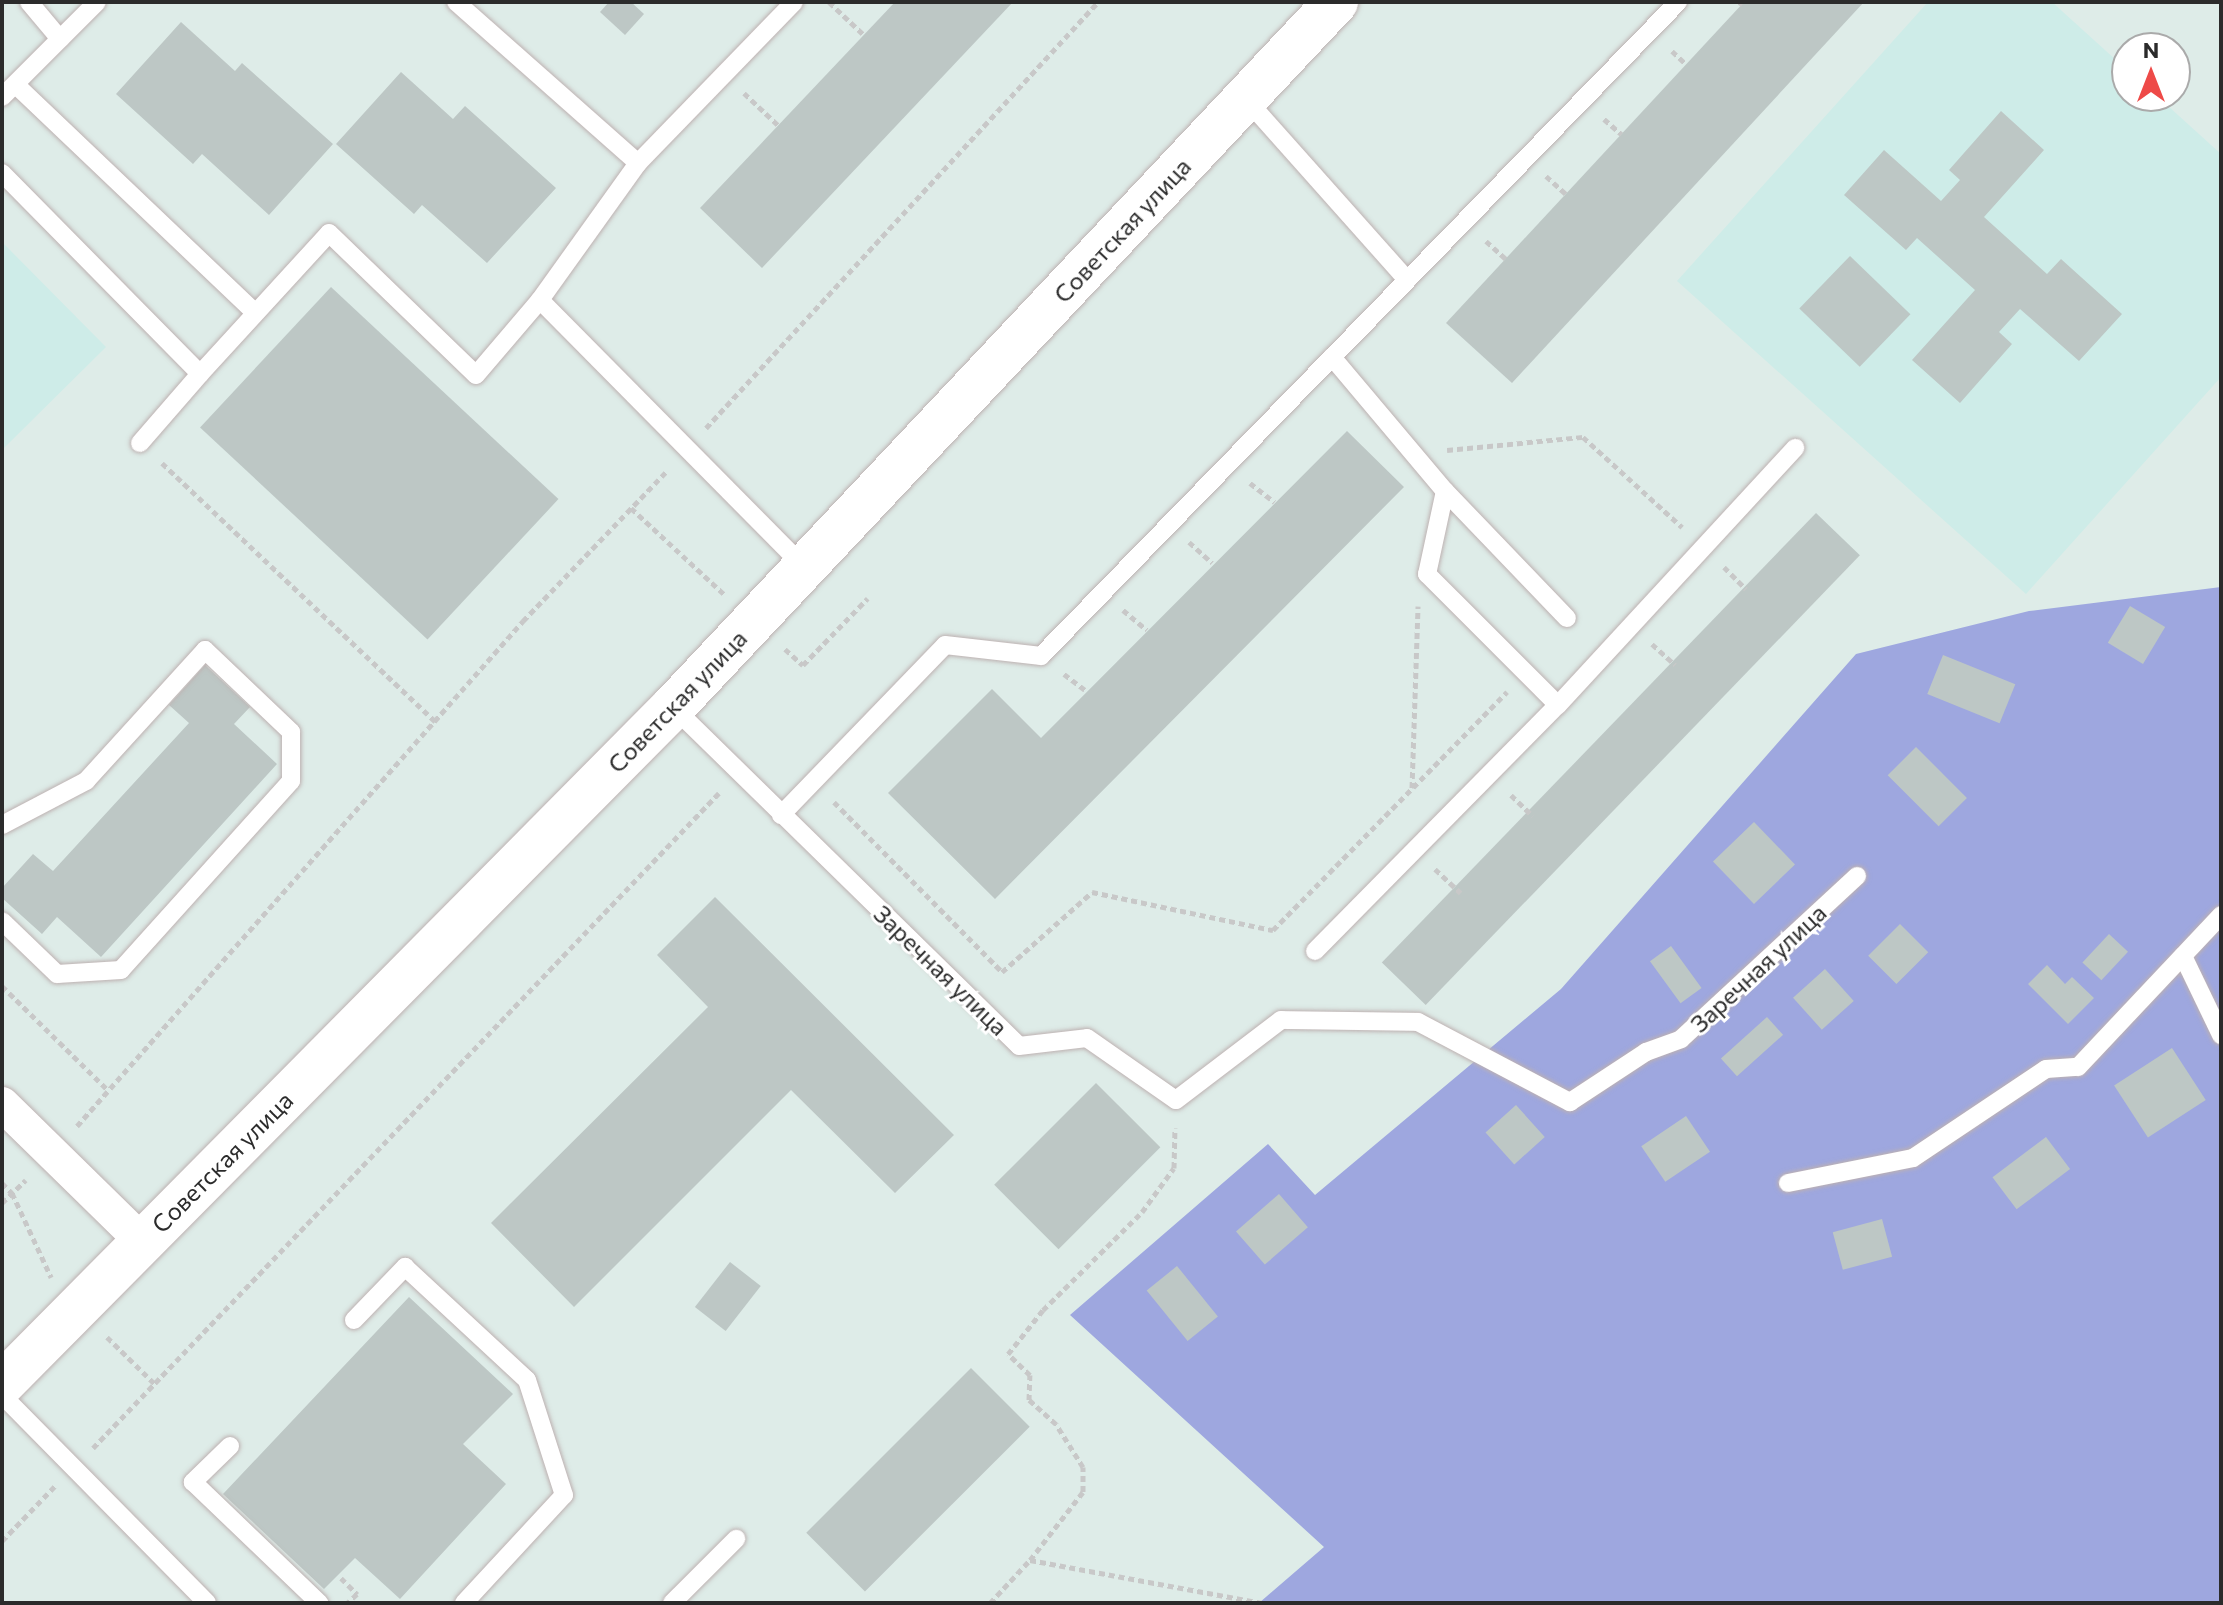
<!DOCTYPE html>
<meta charset="utf-8">
<style>
body{margin:0}
#map{position:relative;width:2223px;height:1605px;overflow:hidden;background:#deece8;font-family:Commissioner,sans-serif}
div>[style]{position:absolute}
.education>*{inset:0;background:#ceece8}
.green>*{inset:0;background:#9ea7df}
.building>*{inset:0;background:#bdc7c5;transform-origin:0 0}
.path>*{height:5px;margin-top:-2.5px;transform-origin:0;background:repeating-linear-gradient(90deg,#c8c8c8 0 6px,transparent 0 10px)}
.roads{filter:drop-shadow(0 0 2px #bdb1b1) drop-shadow(0 0 2px #bdb1b1)}
.service>*{height:18px;margin:-9px;padding:0 9px;transform-origin:9px;border-radius:9px;background:#fff}
.minor>*{height:34px;margin:-17px;padding:0 17px;transform-origin:17px;border-radius:17px;background:#fff}
.secondary>*{height:44px;margin:-22px;padding:0 22px;transform-origin:22px;border-radius:22px;background:#fff}
span{translate:-50% -50%;white-space:nowrap;text-align:center;line-height:1.15;-webkit-text-stroke:6px #fff;paint-order:stroke}
.street-label{font-size:24px;color:#2b2b2b}
.frame{position:absolute;inset:0;border:4px solid #2b2b2b;pointer-events:none}
.north{position:absolute;left:2111px;top:32px;width:80px;height:80px;box-sizing:border-box;background:#fff;border:2px solid #aaa;border-radius:50%;rotate:0deg;font-size:22px;font-weight:700;line-height:32px;text-align:center;color:#2b2b2b}
.north::after{content:'';display:block;margin:auto;width:28px;height:36px;background:#ee4a48;clip-path:polygon(50% 0,100% 100%,50% 72%,0 100%)}
</style>
<div id="map">
<div class="education">
<i style="clip-path:polygon(1928px 2px,2052px 2px,2127px 70px,2127px 96px,2157px 96px,2221px 154px,2221px 377px,2026px 594px,1677px 281px)"></i>
<i style="clip-path:polygon(2px 242px,106px 347px,2px 450px)"></i>
</div>
<div class="green">
<i style="clip-path:polygon(2221px 587px,2221px 1603px,1259px 1603px,1324px 1547px,1070px 1315px,1268px 1144px,1315px 1195px,1561px 989px,1856px 654px,2029px 611px)"></i>
</div>
<div class="building">
<i style="clip-path:polygon(609px 2px,631px 2px,644px 14px,625px 35px,600px 12px)"></i>
<i style="clip-path:polygon(895px 2px,1013px 2px,762px 268px,700px 208px)"></i>
<i style="clip-path:polygon(1744px 2px,1864px 2px,1512px 383px,1446px 323px)"></i>
<i style="clip-path:polygon(181px 22px,235px 71px,242px 63px,333px 144px,269px 215px,202px 154px,193px 164px,116px 94px)"></i>
<i style="clip-path:polygon(401px 72px,453px 119px,465px 106px,556px 188px,487px 263px,422px 205px,414px 214px,336px 144px)"></i>
<i style="clip-path:polygon(2001px 111px,2044px 150px,1984px 217px,2047px 274px,2061px 259px,2122px 314px,2079px 361px,2020px 309px,1999px 332px,2012px 344px,1960px 403px,1912px 360px,1975px 290px,1917px 238px,1906px 250px,1844px 195px,1884px 150px,1941px 201px,1960px 180px,1949px 170px)"></i>
<i style="left:1850px;top:256px;width:84px;height:73px;rotate:44deg"></i>
<i style="left:331px;top:287px;width:311px;height:192px;rotate:43deg"></i>
<i style="clip-path:polygon(1347px 431px,1404px 487px,995px 899px,888px 793px,992px 689px,1041px 738px)"></i>
<i style="left:1816px;top:513px;width:61px;height:625px;rotate:44deg"></i>
<i style="left:2130px;top:606px;width:41px;height:43px;rotate:31deg"></i>
<i style="left:1943px;top:655px;width:78px;height:42px;rotate:22deg"></i>
<i style="clip-path:polygon(205px 665px,250px 707px,234px 724px,277px 764px,101px 957px,57px 917px,42px 934px,2px 898px,2px 888px,33px 854px,53px 871px,189px 723px,169px 705px)"></i>
<i style="left:1916px;top:747px;width:72px;height:40px;rotate:45deg"></i>
<i style="left:1754px;top:822px;width:59px;height:57px;rotate:46deg"></i>
<i style="clip-path:polygon(715px 897px,954px 1135px,895px 1193px,791px 1090px,574px 1307px,491px 1223px,708px 1007px,657px 955px)"></i>
<i style="left:1900px;top:924px;width:40px;height:45px;rotate:45deg"></i>
<i style="left:2109px;top:934px;width:26px;height:39px;rotate:43deg"></i>
<i style="left:1671px;top:946px;width:52px;height:26px;rotate:54deg"></i>
<i style="clip-path:polygon(2047px 965px,2065px 984px,2072px 977px,2094px 998px,2068px 1024px,2028px 984px)"></i>
<i style="left:1825px;top:969px;width:43px;height:43px;rotate:48deg"></i>
<i style="left:1767px;top:1017px;width:24px;height:62px;rotate:48deg"></i>
<i style="left:2172px;top:1048px;width:62px;height:69px;rotate:57deg"></i>
<i style="left:1096px;top:1083px;width:91px;height:144px;rotate:45deg"></i>
<i style="left:1516px;top:1105px;width:43px;height:41px;rotate:48deg"></i>
<i style="left:1686px;top:1116px;width:43px;height:54px;rotate:56deg"></i>
<i style="left:2046px;top:1137px;width:40px;height:67px;rotate:53deg"></i>
<i style="left:1279px;top:1194px;width:44px;height:57px;rotate:49deg"></i>
<i style="left:1882px;top:1219px;width:39px;height:51px;rotate:75deg"></i>
<i style="left:730px;top:1262px;width:39px;height:57px;rotate:38deg"></i>
<i style="left:1177px;top:1266px;width:65px;height:39px;rotate:51deg"></i>
<i style="clip-path:polygon(409px 1297px,513px 1394px,463px 1444px,506px 1484px,400px 1599px,355px 1558px,324px 1589px,223px 1494px)"></i>
<i style="left:971px;top:1368px;width:83px;height:233px;rotate:45deg"></i>
</div>
<div class="path">
<i style="left:829px;top:2px;width:48px;rotate:43.3deg"></i>
<i style="left:1739px;top:2px;width:4px;rotate:34deg"></i>
<i style="left:1672px;top:51px;width:19px;rotate:43deg"></i>
<i style="left:744px;top:93px;width:47px;rotate:43.3deg"></i>
<i style="left:1604px;top:119px;width:23px;rotate:41deg"></i>
<i style="left:1546px;top:176px;width:27px;rotate:42deg"></i>
<i style="left:1486px;top:241px;width:27px;rotate:42deg"></i>
<i style="left:706px;top:428px;width:579px;rotate:-47.38deg"></i>
<i style="left:1447px;top:450px;width:137px;rotate:-5.5deg"></i>
<i style="left:1583px;top:437px;width:134px;rotate:42.3deg"></i>
<i style="left:162px;top:463px;width:376px;rotate:43.4deg"></i>
<i style="left:1250px;top:483px;width:31px;rotate:38deg"></i>
<i style="left:631px;top:508px;width:127px;rotate:42.8deg"></i>
<i style="left:1189px;top:542px;width:31px;rotate:42deg"></i>
<i style="left:1724px;top:567px;width:31px;rotate:45deg"></i>
<i style="left:1123px;top:610px;width:31px;rotate:40deg"></i>
<i style="left:1652px;top:644px;width:31px;rotate:42deg"></i>
<i style="left:785px;top:649px;width:24px;rotate:42deg"></i>
<i style="left:803px;top:665px;width:93px;rotate:-45.9deg"></i>
<i style="left:1064px;top:674px;width:26px;rotate:37deg"></i>
<i style="left:1412px;top:788px;width:182px;rotate:-88.1deg"></i>
<i style="left:1511px;top:795px;width:30px;rotate:44deg"></i>
<i style="left:834px;top:802px;width:239px;rotate:45.3deg"></i>
<i style="left:1002px;top:972px;width:120px;rotate:-41.6deg"></i>
<i style="left:1092px;top:892px;width:185px;rotate:11.9deg"></i>
<i style="left:1273px;top:930px;width:334px;rotate:-45.5deg"></i>
<i style="left:1435px;top:869px;width:35px;rotate:43deg"></i>
<i style="left:2px;top:986px;width:148px;rotate:44.5deg"></i>
<i style="left:77px;top:1126px;width:674px;rotate:-48.55deg"></i>
<i style="left:523px;top:621px;width:208px;rotate:-46.2deg"></i>
<i style="left:2px;top:1183px;width:14px;rotate:45deg"></i>
<i style="left:12px;top:1193px;width:93px;rotate:65.1deg"></i>
<i style="left:2px;top:1203px;width:33px;rotate:-44deg"></i>
<i style="left:107px;top:1337px;width:66px;rotate:44.4deg"></i>
<i style="left:93px;top:1448px;width:906px;rotate:-46.3deg"></i>
<i style="left:2px;top:1541px;width:76px;rotate:-46.1deg"></i>
<i style="left:1030px;top:1560px;width:86px;rotate:-52.1deg"></i>
<i style="left:1083px;top:1492px;width:25px;rotate:-90deg"></i>
<i style="left:1083px;top:1467px;width:51px;rotate:-122.1deg"></i>
<i style="left:1056px;top:1424px;width:36px;rotate:-138deg"></i>
<i style="left:1029px;top:1400px;width:25px;rotate:-88deg"></i>
<i style="left:1030px;top:1375px;width:30px;rotate:-136deg"></i>
<i style="left:1008px;top:1354px;width:56px;rotate:-51.5deg"></i>
<i style="left:1043px;top:1310px;width:139px;rotate:-44.7deg"></i>
<i style="left:1142px;top:1212px;width:54px;rotate:-54deg"></i>
<i style="left:1174px;top:1168px;width:40px;rotate:-88.6deg"></i>
<i style="left:341px;top:1578px;width:23px;rotate:45deg"></i>
<i style="left:357px;top:1594px;width:12px;rotate:138deg"></i>
<i style="left:990px;top:1603px;width:59px;rotate:-47.1deg"></i>
<i style="left:1030px;top:1560px;width:236px;rotate:10.5deg"></i>
</div>
<div class="roads">
<div class="service">
<i style="left:29px;top:2px;width:48px;rotate:50deg"></i>
<i style="left:456px;top:2px;width:243px;rotate:41.5deg"></i>
<i style="left:16px;top:85px;width:327px;rotate:43.6deg"></i>
<i style="left:2px;top:97px;width:134px;rotate:-45deg"></i>
<i style="left:1246px;top:99px;width:242px;rotate:48.3deg"></i>
<i style="left:2px;top:173px;width:282px;rotate:45.4deg"></i>
<i style="left:200px;top:374px;width:191px;rotate:-47.5deg"></i>
<i style="left:329px;top:233px;width:204px;rotate:44deg"></i>
<i style="left:476px;top:375px;width:99px;rotate:-49.5deg"></i>
<i style="left:540px;top:300px;width:168px;rotate:-54.4deg"></i>
<i style="left:638px;top:163px;width:224px;rotate:-45.9deg"></i>
<i style="left:540px;top:300px;width:377px;rotate:45.3deg"></i>
<i style="left:1332px;top:357px;width:175px;rotate:49.9deg"></i>
<i style="left:1445px;top:491px;width:85px;rotate:102.2deg"></i>
<i style="left:1427px;top:574px;width:185px;rotate:45deg"></i>
<i style="left:140px;top:443px;width:91px;rotate:-49deg"></i>
<i style="left:1445px;top:491px;width:176px;rotate:46.2deg"></i>
<i style="left:673px;top:707px;width:484px;rotate:44.4deg"></i>
<i style="left:1019px;top:1046px;width:68px;rotate:-6.7deg"></i>
<i style="left:1087px;top:1038px;width:108px;rotate:34.9deg"></i>
<i style="left:1176px;top:1100px;width:132px;rotate:-37.3deg"></i>
<i style="left:1281px;top:1020px;width:137px;rotate:0.8deg"></i>
<i style="left:1418px;top:1022px;width:172px;rotate:27.8deg"></i>
<i style="left:1570px;top:1102px;width:91px;rotate:-33.3deg"></i>
<i style="left:1646px;top:1052px;width:37px;rotate:-20deg"></i>
<i style="left:1681px;top:1039px;width:240px;rotate:-42.8deg"></i>
<i style="left:781px;top:815px;width:236px;rotate:-46deg"></i>
<i style="left:945px;top:645px;width:97px;rotate:6.5deg"></i>
<i style="left:1041px;top:656px;width:913px;rotate:-45.75deg"></i>
<i style="left:2px;top:825px;width:95px;rotate:-27.6deg"></i>
<i style="left:86px;top:781px;width:177px;rotate:-47.7deg"></i>
<i style="left:205px;top:650px;width:119px;rotate:43.6deg"></i>
<i style="left:291px;top:732px;width:49px;rotate:90deg"></i>
<i style="left:291px;top:781px;width:254px;rotate:132deg"></i>
<i style="left:121px;top:970px;width:64px;rotate:176.4deg"></i>
<i style="left:57px;top:974px;width:76px;rotate:-136.1deg"></i>
<i style="left:1315px;top:951px;width:346px;rotate:-45.4deg"></i>
<i style="left:1558px;top:705px;width:350px;rotate:-47.3deg"></i>
<i style="left:2183px;top:956px;width:88px;rotate:64.3deg"></i>
<i style="left:1788px;top:1183px;width:127px;rotate:-11.3deg"></i>
<i style="left:1913px;top:1158px;width:160px;rotate:-33.8deg"></i>
<i style="left:2046px;top:1069px;width:32px;rotate:-4deg"></i>
<i style="left:2078px;top:1067px;width:209px;rotate:-46.7deg"></i>
<i style="left:354px;top:1320px;width:74px;rotate:-46.1deg"></i>
<i style="left:405px;top:1267px;width:166px;rotate:42.8deg"></i>
<i style="left:527px;top:1380px;width:121px;rotate:72.2deg"></i>
<i style="left:564px;top:1495px;width:147px;rotate:132.8deg"></i>
<i style="left:2px;top:1395px;width:292px;rotate:45.4deg"></i>
<i style="left:230px;top:1446px;width:52px;rotate:135.8deg"></i>
<i style="left:193px;top:1482px;width:175px;rotate:43.8deg"></i>
<i style="left:672px;top:1603px;width:91px;rotate:-45deg"></i>
</div>
<div class="minor">
<i style="left:2px;top:1104px;width:197px;rotate:44.4deg"></i>
</div>
<div class="secondary">
<i style="left:2px;top:1384px;width:953px;rotate:-45.26deg"></i>
<i style="left:673px;top:707px;width:968px;rotate:-46.76deg"></i>
</div>
</div>
<div class="street-label">
<span style="left:1122px;top:230px;rotate:-47deg">Советская улица</span>
<span style="left:677px;top:701px;rotate:-46deg">Советская улица</span>
<span style="left:1758px;top:968px;rotate:-43deg">Заречная улица</span>
<span style="left:941px;top:970px;rotate:44deg">Заречная улица</span>
<span style="left:222px;top:1162px;rotate:-45deg">Советская улица</span>
</div>
<div class="frame"></div>
<div class="north">N</div>
</div>
